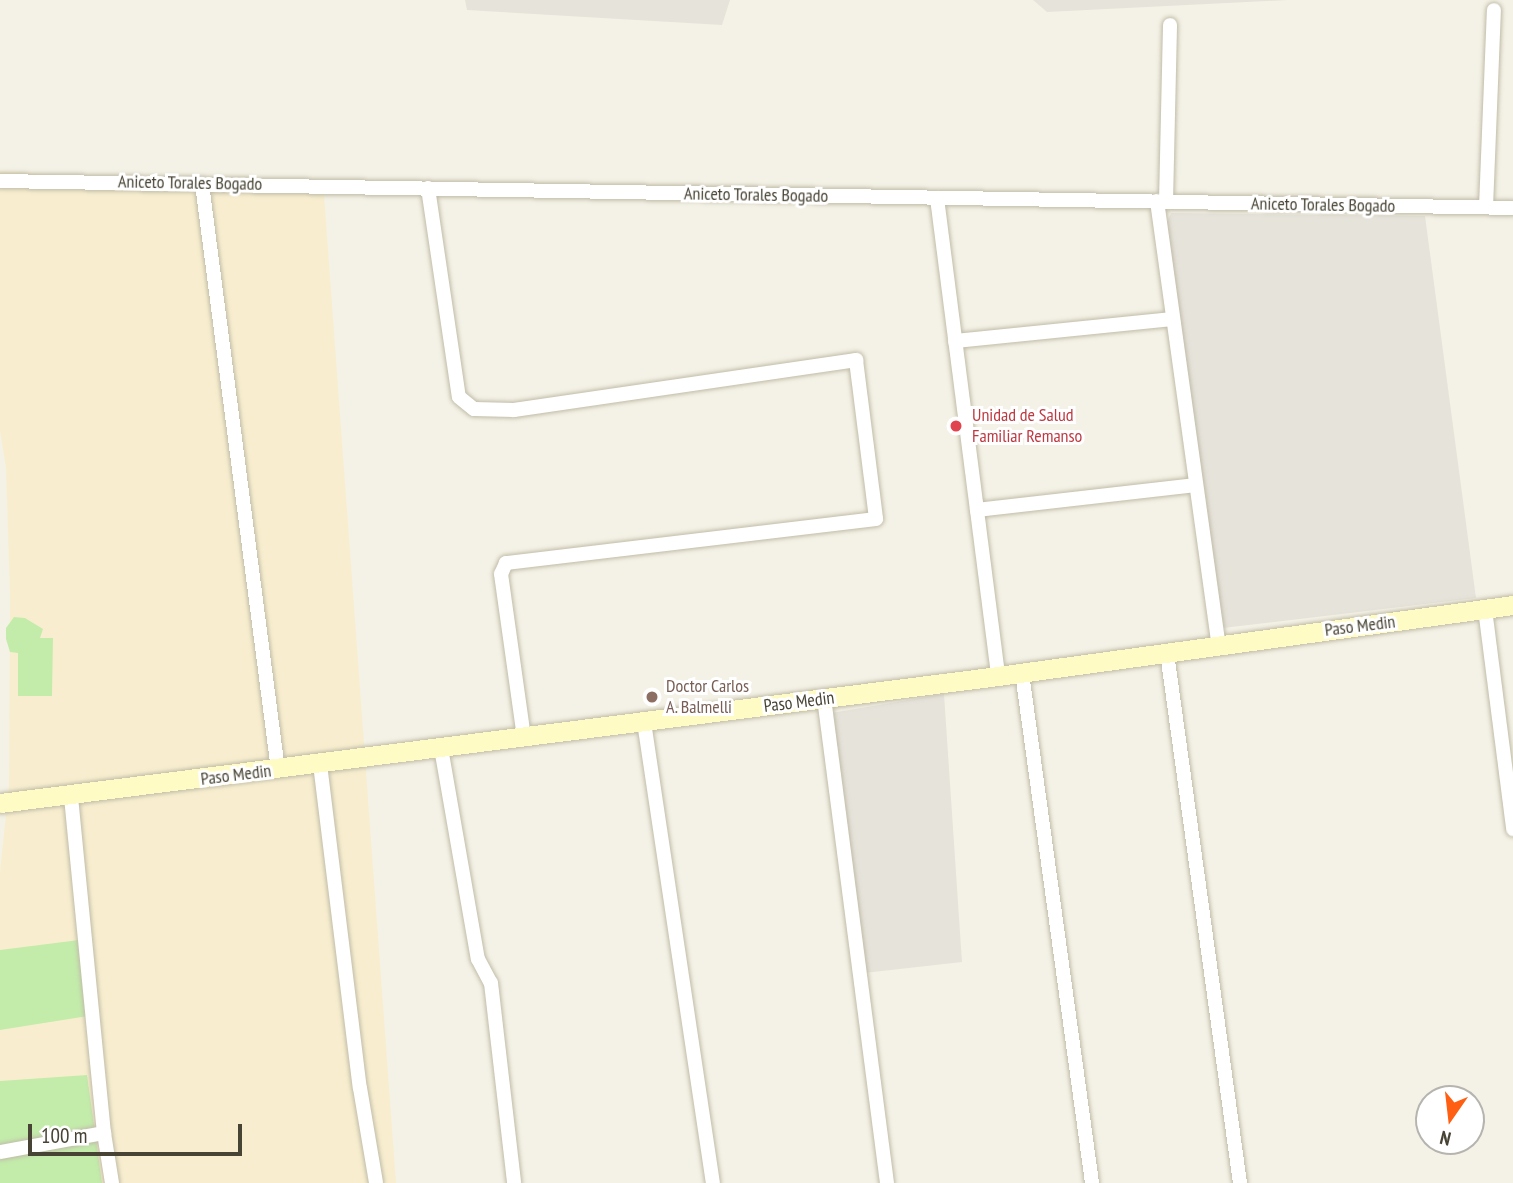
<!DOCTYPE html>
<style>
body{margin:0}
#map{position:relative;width:1513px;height:1183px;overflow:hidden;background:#f4f2e6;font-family:"PT Sans Narrow",sans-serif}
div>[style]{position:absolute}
.commercial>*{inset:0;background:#f8eecf}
.industrial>*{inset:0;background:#e6e3db}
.green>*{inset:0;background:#c3ecab}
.roads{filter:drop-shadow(0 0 2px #c1bca8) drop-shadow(0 0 2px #c1bca8)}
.street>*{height:14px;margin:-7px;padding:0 7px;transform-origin:7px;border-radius:7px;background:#fff}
.secondary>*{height:19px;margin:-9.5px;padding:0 9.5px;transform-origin:9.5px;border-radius:9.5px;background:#fffbc5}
.dots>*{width:19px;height:19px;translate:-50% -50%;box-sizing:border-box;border:4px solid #fff;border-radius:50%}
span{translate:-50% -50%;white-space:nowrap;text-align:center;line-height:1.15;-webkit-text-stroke:6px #fff;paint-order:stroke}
.street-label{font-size:18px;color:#484435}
.health-label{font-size:18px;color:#be3a42}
.left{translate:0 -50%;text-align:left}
.education-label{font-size:18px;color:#785e54}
.north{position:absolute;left:1415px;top:1085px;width:70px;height:70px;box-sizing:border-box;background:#fff;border:2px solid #b6b4ae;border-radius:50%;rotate:194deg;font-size:19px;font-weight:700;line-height:28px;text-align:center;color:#484435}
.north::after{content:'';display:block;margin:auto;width:24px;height:32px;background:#ff5f12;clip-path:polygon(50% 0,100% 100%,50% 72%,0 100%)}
.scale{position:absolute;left:28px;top:1124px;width:214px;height:32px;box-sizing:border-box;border:4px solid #484435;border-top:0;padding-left:9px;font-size:21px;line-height:24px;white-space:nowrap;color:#484435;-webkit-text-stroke:5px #fff;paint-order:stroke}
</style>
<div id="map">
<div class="commercial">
<i style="clip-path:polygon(0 171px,324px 194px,396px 1183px,0 1183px,0 872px,9px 785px,10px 594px,6px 468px,0 431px)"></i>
</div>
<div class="industrial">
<i style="clip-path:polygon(465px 0,730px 0,722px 25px,467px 10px)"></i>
<i style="clip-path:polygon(1033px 0,1288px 0,1047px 12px)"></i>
<i style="clip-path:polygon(1171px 213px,1425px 216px,1476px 598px,1223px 628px,1166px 225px)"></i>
<i style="clip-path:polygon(944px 694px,962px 962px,864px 973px,831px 713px)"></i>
</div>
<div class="green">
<i style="clip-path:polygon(14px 617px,25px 618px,43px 629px,40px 638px,53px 638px,52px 696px,18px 696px,18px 653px,10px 652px,6px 639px,6px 628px)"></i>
<i style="clip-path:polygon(79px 940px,88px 1016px,0 1030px,0 950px)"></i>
<i style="clip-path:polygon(87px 1075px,102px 1183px,0 1183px,0 1081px)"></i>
</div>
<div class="roads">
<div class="street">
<i style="left:0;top:181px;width:1513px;rotate:1.02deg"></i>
<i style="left:202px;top:184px;width:591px;rotate:82.61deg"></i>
<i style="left:428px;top:188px;width:211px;rotate:81.6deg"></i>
<i style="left:459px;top:397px;width:19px;rotate:39deg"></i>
<i style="left:474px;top:409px;width:40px;rotate:1.4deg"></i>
<i style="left:514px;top:410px;width:346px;rotate:-8.3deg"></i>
<i style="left:856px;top:360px;width:160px;rotate:82.8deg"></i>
<i style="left:876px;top:519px;width:373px;rotate:173.2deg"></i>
<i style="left:506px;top:563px;width:12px;rotate:114deg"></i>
<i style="left:501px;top:574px;width:165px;rotate:82deg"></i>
<i style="left:937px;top:198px;width:482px;rotate:82.7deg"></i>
<i style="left:1157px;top:201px;width:449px;rotate:82.1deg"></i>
<i style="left:1166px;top:202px;width:177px;rotate:-88.7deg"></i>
<i style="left:1486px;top:207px;width:197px;rotate:-87.7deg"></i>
<i style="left:955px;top:341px;width:219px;rotate:-5.8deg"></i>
<i style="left:977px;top:510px;width:220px;rotate:-6.5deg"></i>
<i style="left:1485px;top:609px;width:222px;rotate:82.7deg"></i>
<i style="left:1167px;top:653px;width:535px;rotate:82.16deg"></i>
<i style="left:1022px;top:673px;width:515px;rotate:82.18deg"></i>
<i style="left:824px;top:698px;width:489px;rotate:82.6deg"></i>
<i style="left:644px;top:722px;width:466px;rotate:81.5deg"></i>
<i style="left:441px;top:748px;width:214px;rotate:80.1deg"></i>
<i style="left:478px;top:959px;width:27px;rotate:62deg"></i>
<i style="left:491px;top:983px;width:201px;rotate:83.4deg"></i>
<i style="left:320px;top:764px;width:326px;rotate:83deg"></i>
<i style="left:360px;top:1088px;width:96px;rotate:80.4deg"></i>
<i style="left:71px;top:797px;width:338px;rotate:84.4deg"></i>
<i style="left:104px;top:1133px;width:51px;rotate:80.9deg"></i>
<i style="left:0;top:1152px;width:106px;rotate:-10.4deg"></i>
</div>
<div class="secondary">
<i style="left:0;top:803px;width:1006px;rotate:-7.25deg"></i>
<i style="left:998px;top:676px;width:520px;rotate:-7.85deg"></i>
</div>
</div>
<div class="dots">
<i style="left:956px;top:426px;background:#e0444e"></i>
<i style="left:652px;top:697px;background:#8d6e63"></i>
</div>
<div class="street-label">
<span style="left:190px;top:183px;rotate:1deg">Aniceto Torales Bogado</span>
<span style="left:756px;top:195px;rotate:1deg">Aniceto Torales Bogado</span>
<span style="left:1323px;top:205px;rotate:1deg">Aniceto Torales Bogado</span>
<span style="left:1360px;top:626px;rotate:-7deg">Paso Medin</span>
<span style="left:799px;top:702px;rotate:-7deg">Paso Medin</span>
<span style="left:236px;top:775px;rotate:-7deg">Paso Medin</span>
</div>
<div class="health-label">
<span class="left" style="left:972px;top:426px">Unidad de Salud<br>Familiar Remanso</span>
</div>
<div class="education-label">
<span class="left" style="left:666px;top:697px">Doctor Carlos<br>A. Balmelli</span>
</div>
<div class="north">N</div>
<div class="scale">100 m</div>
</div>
